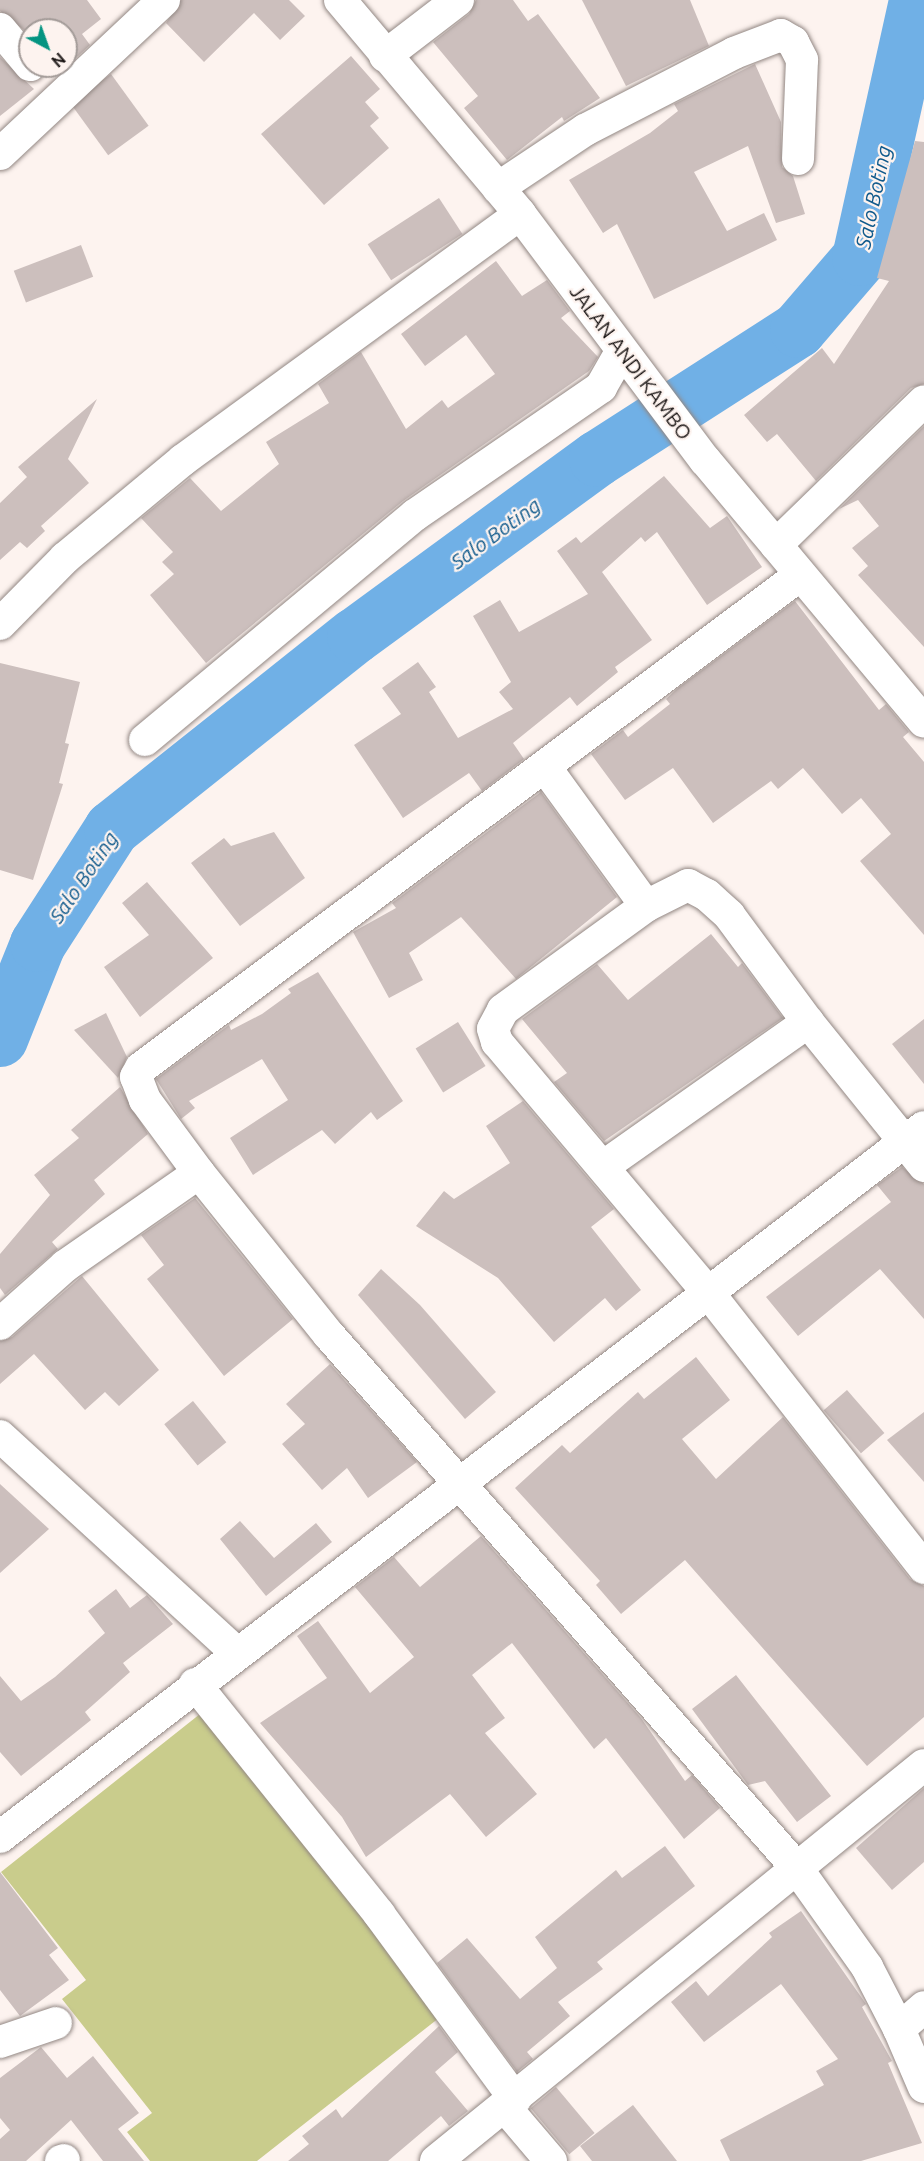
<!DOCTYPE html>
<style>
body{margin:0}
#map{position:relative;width:924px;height:2161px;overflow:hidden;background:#fdf3ef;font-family:Ubuntu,sans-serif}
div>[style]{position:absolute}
.green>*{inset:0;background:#c9cc8c}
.river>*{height:56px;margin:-28px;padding:0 28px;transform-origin:28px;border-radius:28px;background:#70b0e6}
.building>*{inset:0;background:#ccbfbd;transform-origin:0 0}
.roads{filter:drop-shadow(0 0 2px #928783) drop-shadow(0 0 2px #928783)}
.minor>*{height:32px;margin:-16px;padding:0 16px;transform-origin:16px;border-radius:16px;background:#fff}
span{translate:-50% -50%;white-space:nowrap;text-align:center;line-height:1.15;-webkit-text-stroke:4.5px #fdf3ef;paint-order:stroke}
.street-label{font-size:20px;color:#1b1615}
.water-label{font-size:21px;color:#105a8c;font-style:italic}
.north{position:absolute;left:18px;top:18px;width:60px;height:60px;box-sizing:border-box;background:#fdf3ef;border:2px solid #a39b98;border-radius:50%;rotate:139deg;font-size:16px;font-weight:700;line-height:24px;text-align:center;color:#1b1615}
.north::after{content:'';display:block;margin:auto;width:21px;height:27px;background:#049481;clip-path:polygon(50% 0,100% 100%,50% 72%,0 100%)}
</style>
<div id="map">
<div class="green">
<i style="clip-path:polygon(205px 1710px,444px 2014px,257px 2161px,150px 2161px,127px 2132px,152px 2113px,62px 1999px,86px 1980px,1px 1872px)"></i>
</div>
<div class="river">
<i style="left:0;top:1039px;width:102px;rotate:-68.2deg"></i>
<i style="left:38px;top:944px;width:137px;rotate:-57.2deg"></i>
<i style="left:112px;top:829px;width:310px;rotate:-38.5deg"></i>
<i style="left:355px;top:636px;width:300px;rotate:-36.2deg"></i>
<i style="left:597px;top:459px;width:239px;rotate:-32.7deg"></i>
<i style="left:798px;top:330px;width:95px;rotate:-49.3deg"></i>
<i style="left:860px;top:258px;width:264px;rotate:-77.5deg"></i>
</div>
<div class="building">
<i style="clip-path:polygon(0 0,87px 0,101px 19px,82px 34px,90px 45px,66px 67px,66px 30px,24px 30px,0 11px)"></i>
<i style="clip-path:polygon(181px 0,289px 0,305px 16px,280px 40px,254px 13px,204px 62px,166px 23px)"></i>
<i style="clip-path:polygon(476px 0,513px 0,528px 21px,538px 14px,600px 98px,564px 121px,562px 117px,507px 160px,464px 108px,478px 96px,433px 42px,469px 14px)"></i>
<i style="clip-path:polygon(582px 0,690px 0,709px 46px,626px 86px)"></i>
<i style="clip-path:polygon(351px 56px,380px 89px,365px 102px,379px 118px,370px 126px,389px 148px,324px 205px,261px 134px)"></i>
<i style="clip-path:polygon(0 57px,34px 89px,0 116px)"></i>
<i style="clip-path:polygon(755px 64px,781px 122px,782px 167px,793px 176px,805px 214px,776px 223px,748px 146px,694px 172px,727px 231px,764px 213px,777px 240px,654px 299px,617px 224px,603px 233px,569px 180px,650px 133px,678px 111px,674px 104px)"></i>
<i style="left:111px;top:74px;width:64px;height:50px;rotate:54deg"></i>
<i style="clip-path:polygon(915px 141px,924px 142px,924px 384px,911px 388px,816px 481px,777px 434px,767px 442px,744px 415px,822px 348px,834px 364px,889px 281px,877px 278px)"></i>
<i style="left:439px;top:198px;width:43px;height:85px;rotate:57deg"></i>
<i style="left:81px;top:245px;width:34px;height:72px;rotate:69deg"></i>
<i style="clip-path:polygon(496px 261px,522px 296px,547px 280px,570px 311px,561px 318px,598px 357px,589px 371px,403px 501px,206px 663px,150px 595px,174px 574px,162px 562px,173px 552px,141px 518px,190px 478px,221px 511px,279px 464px,266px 442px,329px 403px,318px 384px,361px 352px,406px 429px,442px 400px,448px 408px,495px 374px,466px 335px,425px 366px,401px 334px)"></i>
<i style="clip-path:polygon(97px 399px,68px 459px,89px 483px,41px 526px,45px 531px,27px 548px,20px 542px,0 560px,0 503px,27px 477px,18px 467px)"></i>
<i style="clip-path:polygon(924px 426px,924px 647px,858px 575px,868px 566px,852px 548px,879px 526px,858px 500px,839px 509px)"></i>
<i style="clip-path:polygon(664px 476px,710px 528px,727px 516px,762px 567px,707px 605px,657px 532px,645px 542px,641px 537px,602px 572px,652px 640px,615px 667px,618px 672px,577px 706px,570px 697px,513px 743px,524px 759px,482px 791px,469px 773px,403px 818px,354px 745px,401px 714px,382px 688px,418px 662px,436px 687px,429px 692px,458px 738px,513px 709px,499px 692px,511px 682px,473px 616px,500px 600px,519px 632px,588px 594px,557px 551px,576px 537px,581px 543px)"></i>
<i style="clip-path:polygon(795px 601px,879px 710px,886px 704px,909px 732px,903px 737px,924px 762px,924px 935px,860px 861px,891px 834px,861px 798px,842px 814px,803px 768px,778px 789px,771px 781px,713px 823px,673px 768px,625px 800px,591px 754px,623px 730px,628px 737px,670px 704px,666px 699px,678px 688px)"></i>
<i style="clip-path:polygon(0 663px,80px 682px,65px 743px,69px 744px,59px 783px,63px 784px,33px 880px,0 870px)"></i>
<i style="clip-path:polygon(541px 792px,617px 897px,516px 979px,461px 917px,409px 953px,423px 980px,389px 998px,353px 932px,396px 908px,392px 903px)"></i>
<i style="clip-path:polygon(274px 832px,305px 878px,240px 926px,191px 863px,224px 838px,231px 846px)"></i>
<i style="clip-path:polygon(147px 882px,213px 958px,140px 1017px,104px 967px,149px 935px,122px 903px)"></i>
<i style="clip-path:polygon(711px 934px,738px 967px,742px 963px,783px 1018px,604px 1141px,554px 1082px,567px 1073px,522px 1019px,597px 964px,628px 1000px)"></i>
<i style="clip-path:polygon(318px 972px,403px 1101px,377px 1120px,371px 1112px,335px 1144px,322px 1130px,253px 1175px,230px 1138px,288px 1100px,262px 1059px,189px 1101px,195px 1108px,181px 1119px,156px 1079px,229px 1025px,231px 1030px,262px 1014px,291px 993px,288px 989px)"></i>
<i style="clip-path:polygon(106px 1013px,127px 1057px,118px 1078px,74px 1030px)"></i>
<i style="clip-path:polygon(924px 1019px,924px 1084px,892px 1044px)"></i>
<i style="left:458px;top:1022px;width:52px;height:50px;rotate:58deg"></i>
<i style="clip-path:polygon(120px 1087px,148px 1134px,94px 1180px,105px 1194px,52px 1242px,58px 1249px,5px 1295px,0 1288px,0 1254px,50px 1195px,34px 1175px,79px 1138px,71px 1130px)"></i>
<i style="clip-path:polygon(523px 1101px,614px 1209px,591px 1227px,641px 1290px,616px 1311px,605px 1298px,554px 1342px,498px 1278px,416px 1226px,444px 1191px,454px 1199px,510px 1163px,486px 1126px)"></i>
<i style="clip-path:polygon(902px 1167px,924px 1184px,924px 1319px,880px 1269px,798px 1336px,766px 1297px,891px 1202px,877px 1185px)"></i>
<i style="clip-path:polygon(195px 1198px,293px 1319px,224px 1376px,147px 1279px,164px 1265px,141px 1235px)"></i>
<i style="clip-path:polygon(381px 1269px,420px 1305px,496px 1392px,465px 1419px,358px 1295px)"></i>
<i style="clip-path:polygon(82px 1276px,159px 1370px,119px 1406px,105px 1392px,85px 1410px,34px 1354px,0 1384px,0 1341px,12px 1337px)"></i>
<i style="clip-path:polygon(696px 1357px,730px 1400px,682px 1439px,716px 1479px,783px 1417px,910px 1579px,924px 1586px,924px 1717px,867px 1766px,685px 1560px,621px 1614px,596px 1585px,600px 1581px,515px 1488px,562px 1445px,570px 1453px,638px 1392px,644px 1399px)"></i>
<i style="clip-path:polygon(330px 1364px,417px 1462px,368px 1498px,347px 1468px,322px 1490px,282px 1444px,305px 1424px,286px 1404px)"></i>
<i style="left:847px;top:1390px;width:57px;height:31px;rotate:49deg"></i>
<i style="left:193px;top:1401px;width:53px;height:37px;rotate:51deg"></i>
<i style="clip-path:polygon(924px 1412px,924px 1482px,887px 1440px)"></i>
<i style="clip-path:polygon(0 1484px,49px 1529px,0 1573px)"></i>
<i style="clip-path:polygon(240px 1521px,274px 1558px,316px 1523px,332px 1542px,266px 1596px,220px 1539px)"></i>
<i style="clip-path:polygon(481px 1536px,641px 1718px,685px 1781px,692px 1775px,720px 1808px,684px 1839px,606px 1738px,594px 1749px,512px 1643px,472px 1675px,505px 1718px,485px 1733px,537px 1794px,486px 1837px,450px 1794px,366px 1857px,342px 1817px,260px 1723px,327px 1678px,297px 1636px,318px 1621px,370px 1693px,414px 1657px,355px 1587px,394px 1557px,420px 1587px)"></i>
<i style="clip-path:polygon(116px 1589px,130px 1608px,147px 1595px,173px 1624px,123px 1663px,130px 1672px,85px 1712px,91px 1720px,21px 1776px,0 1752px,0 1676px,21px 1701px,55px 1677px,105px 1633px,88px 1611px)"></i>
<i style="clip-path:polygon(736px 1675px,831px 1796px,797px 1822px,765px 1781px,748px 1785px,692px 1709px)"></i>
<i style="clip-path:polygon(924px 1788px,924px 1862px,892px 1890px,856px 1848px)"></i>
<i style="clip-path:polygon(665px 1846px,695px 1886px,597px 1962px,603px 1969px,558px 2002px,570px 2016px,527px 2052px,533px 2059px,517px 2072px,437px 1963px,467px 1938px,520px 1999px,557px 1968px,535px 1937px,616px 1870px,622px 1878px)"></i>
<i style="clip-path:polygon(0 1872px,58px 1948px,49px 1955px,69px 1980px,20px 2016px,0 1990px)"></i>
<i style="clip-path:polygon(801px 1911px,866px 2004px,862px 2007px,892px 2061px,888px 2063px,922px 2143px,861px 2161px,730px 2161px,720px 2140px,824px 2085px,816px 2071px,838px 2059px,781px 1984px,704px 2042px,671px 2002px,696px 1981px,708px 1996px,772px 1937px,769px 1933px)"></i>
<i style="clip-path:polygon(439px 2026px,458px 2052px,435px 2072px,468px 2111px,449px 2126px,441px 2116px,388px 2161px,288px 2161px,309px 2144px,302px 2136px,336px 2109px,342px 2118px)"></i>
<i style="clip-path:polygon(41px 2047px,67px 2078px,93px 2056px,139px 2113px,118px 2129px,144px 2161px,103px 2161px,71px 2120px,26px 2161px,0 2161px,0 2139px,10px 2130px,0 2118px,0 2078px)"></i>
<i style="left:556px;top:2087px;width:60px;height:33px;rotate:50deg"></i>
<i style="clip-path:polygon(633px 2105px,677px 2161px,592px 2161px,580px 2146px)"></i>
</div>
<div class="roads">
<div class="minor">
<i style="left:340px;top:0;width:280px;rotate:49.9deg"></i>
<i style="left:520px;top:214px;width:308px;rotate:53.1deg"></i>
<i style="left:705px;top:460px;width:341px;rotate:50.1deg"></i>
<i style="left:0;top:29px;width:47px;rotate:50.2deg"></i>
<i style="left:385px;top:56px;width:92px;rotate:-37.5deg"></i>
<i style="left:0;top:154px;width:225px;rotate:-43.2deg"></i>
<i style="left:498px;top:188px;width:105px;rotate:-33.7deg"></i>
<i style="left:585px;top:130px;width:168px;rotate:-27.3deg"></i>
<i style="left:734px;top:53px;width:50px;rotate:-21deg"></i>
<i style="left:781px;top:35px;width:14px;rotate:30deg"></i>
<i style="left:793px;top:42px;width:20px;rotate:63deg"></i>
<i style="left:802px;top:60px;width:99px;rotate:92.3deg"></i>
<i style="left:776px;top:545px;width:206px;rotate:-44.2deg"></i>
<i style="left:0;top:624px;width:93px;rotate:-45.4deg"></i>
<i style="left:65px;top:558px;width:153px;rotate:-39.7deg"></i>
<i style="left:183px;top:460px;width:417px;rotate:-36.1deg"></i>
<i style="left:145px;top:740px;width:351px;rotate:-39.8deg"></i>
<i style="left:415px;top:515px;width:226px;rotate:-34.5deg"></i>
<i style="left:601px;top:387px;width:40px;rotate:-60.3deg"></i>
<i style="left:545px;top:767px;width:172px;rotate:54deg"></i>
<i style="left:646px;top:906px;width:177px;rotate:144deg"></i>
<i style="left:503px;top:1010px;width:21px;rotate:118deg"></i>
<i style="left:493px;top:1029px;width:14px;rotate:73deg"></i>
<i style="left:497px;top:1042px;width:326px;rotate:49.9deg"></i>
<i style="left:707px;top:1291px;width:352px;rotate:51.9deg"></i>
<i style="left:646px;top:906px;width:47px;rotate:-26.6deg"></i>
<i style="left:688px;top:885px;width:21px;rotate:28deg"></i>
<i style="left:707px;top:895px;width:30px;rotate:42deg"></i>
<i style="left:729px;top:915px;width:133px;rotate:53.6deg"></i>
<i style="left:604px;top:1166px;width:250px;rotate:-35.2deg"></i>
<i style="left:808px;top:1022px;width:185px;rotate:51.1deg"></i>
<i style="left:199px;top:1173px;width:91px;rotate:-126.5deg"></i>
<i style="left:145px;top:1100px;width:25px;rotate:-111deg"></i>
<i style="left:136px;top:1077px;width:10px;rotate:-61deg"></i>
<i style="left:141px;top:1068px;width:823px;rotate:-36.8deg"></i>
<i style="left:0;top:1324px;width:87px;rotate:-41.7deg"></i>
<i style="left:65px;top:1266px;width:163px;rotate:-34.8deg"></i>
<i style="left:199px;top:1173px;width:208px;rotate:51.3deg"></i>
<i style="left:329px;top:1335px;width:708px;rotate:48.72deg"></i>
<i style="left:796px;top:1867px;width:123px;rotate:54.6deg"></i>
<i style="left:867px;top:1967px;width:70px;rotate:62.7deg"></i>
<i style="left:899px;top:2029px;width:33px;rotate:-41deg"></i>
<i style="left:0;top:1436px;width:320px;rotate:42.5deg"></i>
<i style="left:195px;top:1684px;width:295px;rotate:51.3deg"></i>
<i style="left:379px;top:1914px;width:230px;rotate:53.7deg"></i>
<i style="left:0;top:1837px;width:1165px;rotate:-37.54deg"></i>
<i style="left:899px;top:2029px;width:63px;rotate:66.7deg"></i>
<i style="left:0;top:2042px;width:59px;rotate:-18.7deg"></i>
<i style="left:505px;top:2107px;width:71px;rotate:49.6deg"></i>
<i style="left:61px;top:2161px;width:3px;rotate:-18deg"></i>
<i style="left:436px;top:2161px;width:628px;rotate:-39.06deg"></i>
</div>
</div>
<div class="street-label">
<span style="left:631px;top:362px;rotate:53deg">JALAN ANDI KAMBO</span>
</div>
<div class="water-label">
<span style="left:873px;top:197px;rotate:-78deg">Salo Boting</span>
<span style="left:495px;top:533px;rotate:-36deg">Salo Boting</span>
<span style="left:83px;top:877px;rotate:-56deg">Salo Boting</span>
</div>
<div class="north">N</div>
</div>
